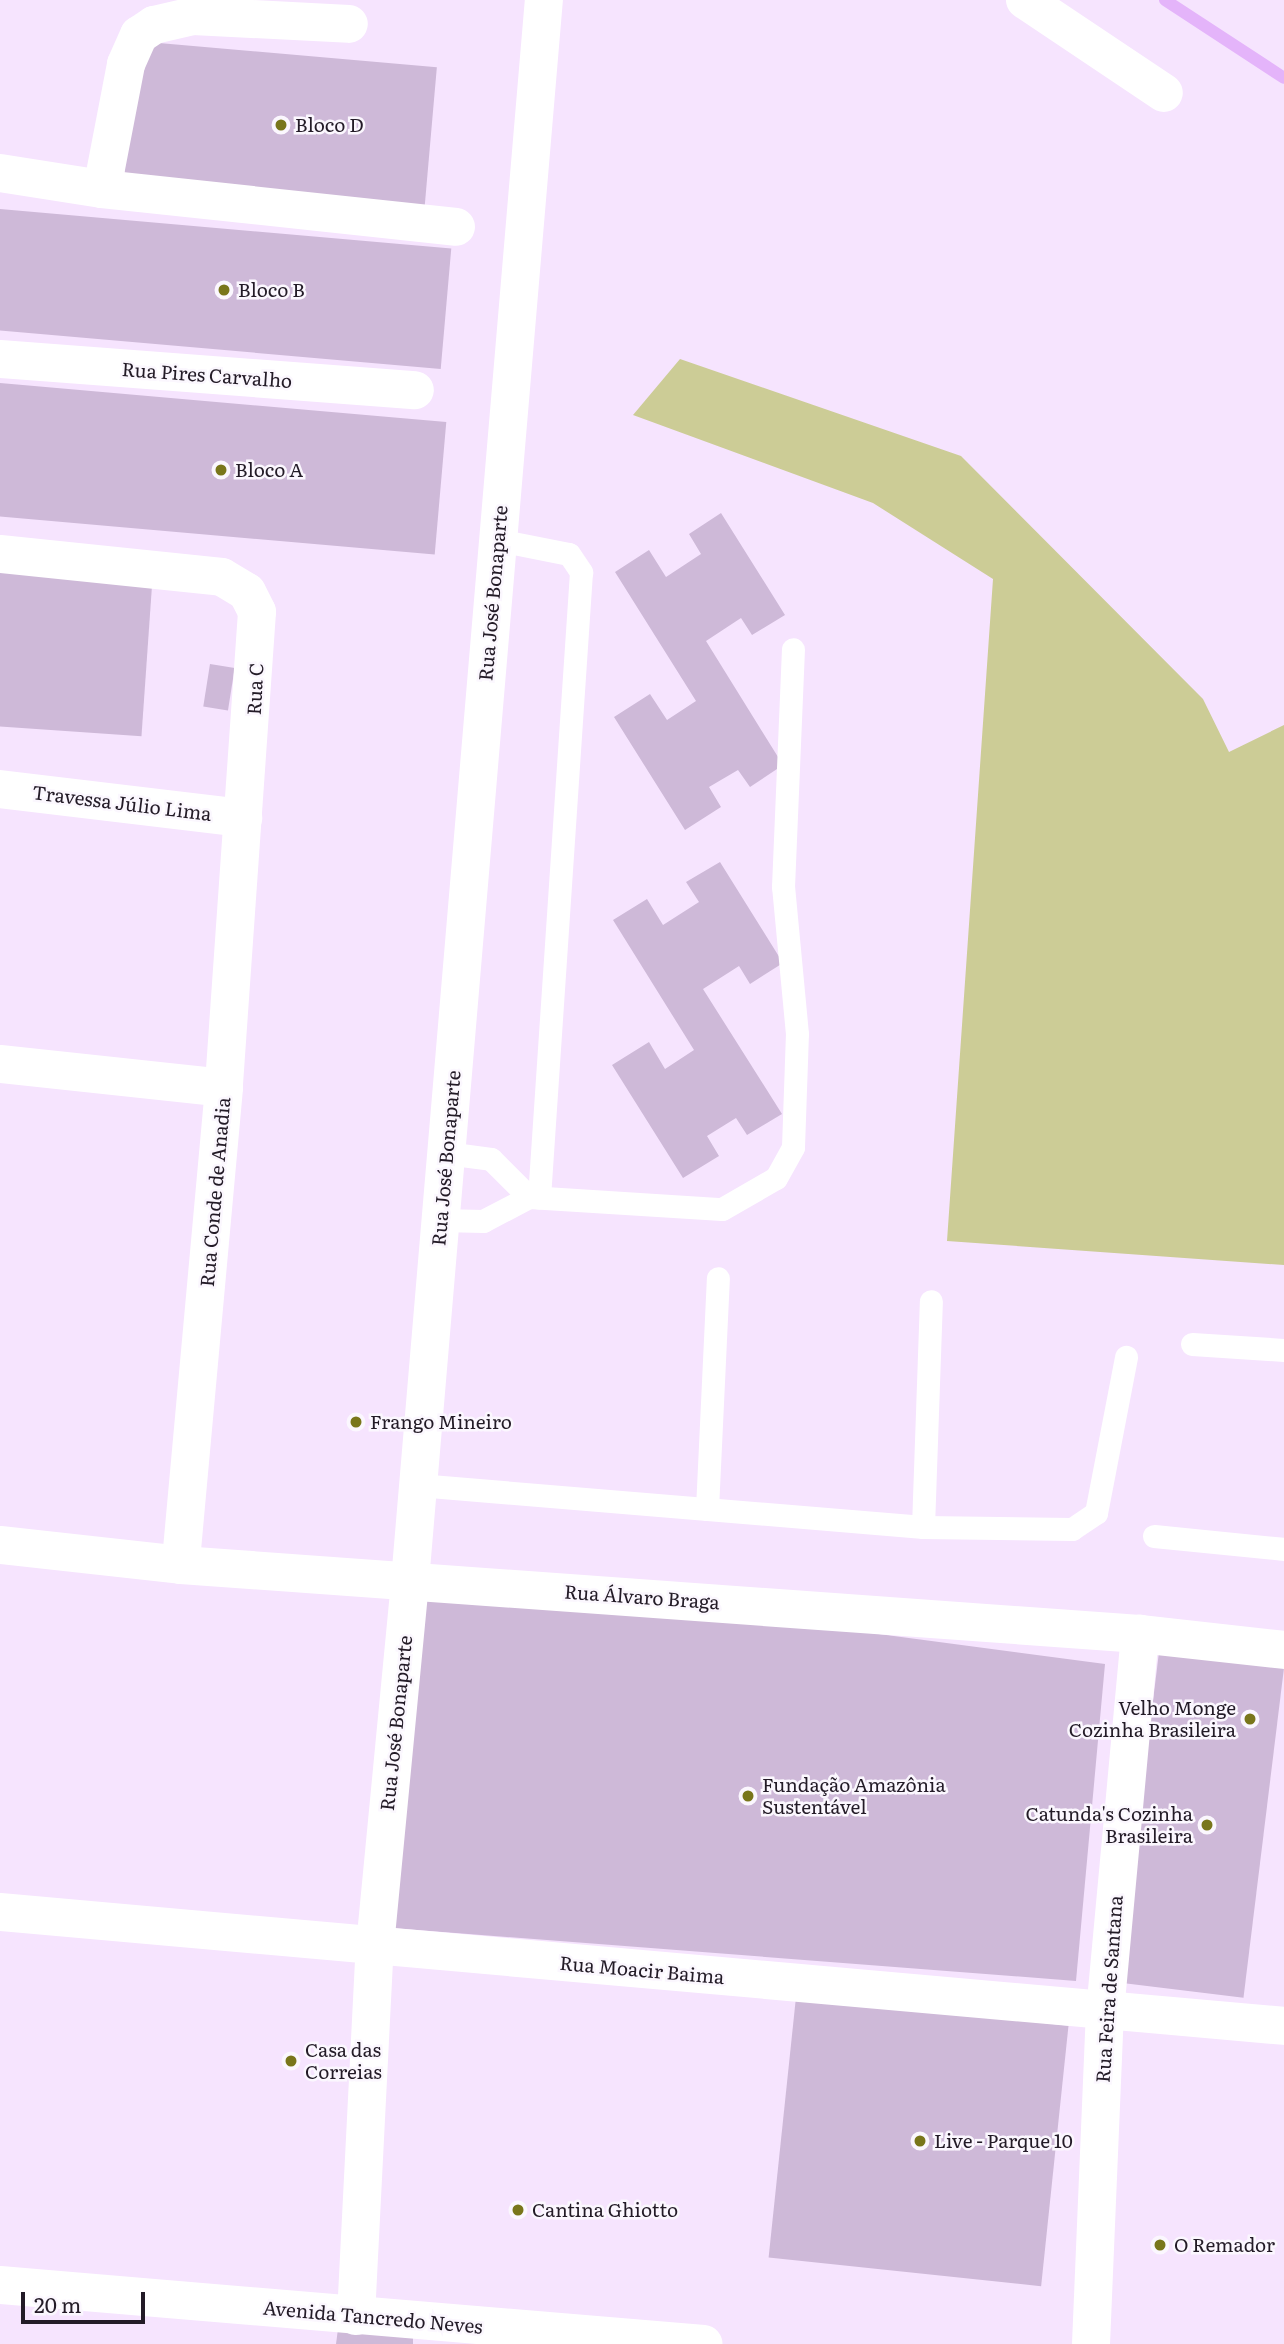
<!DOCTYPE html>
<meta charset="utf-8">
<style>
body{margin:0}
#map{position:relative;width:1284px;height:2344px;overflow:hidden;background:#f6e4fe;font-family:Literata,serif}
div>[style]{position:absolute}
.green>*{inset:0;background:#cccc96}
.stream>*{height:12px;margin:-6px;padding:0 6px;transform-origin:6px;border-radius:6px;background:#e4b4fa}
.building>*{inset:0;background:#ceb9d8;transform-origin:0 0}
.lane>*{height:23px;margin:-11.5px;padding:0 11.5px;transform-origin:11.5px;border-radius:11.5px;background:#fff}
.street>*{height:38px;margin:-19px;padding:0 19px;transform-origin:19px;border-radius:19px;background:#fff}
.secondary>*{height:38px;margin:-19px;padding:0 19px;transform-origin:19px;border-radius:19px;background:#fff}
.dots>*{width:19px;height:19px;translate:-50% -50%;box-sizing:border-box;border:4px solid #fbf7fe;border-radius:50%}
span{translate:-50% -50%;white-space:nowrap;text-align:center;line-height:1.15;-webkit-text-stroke:5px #fbf7fe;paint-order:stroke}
.poi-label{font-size:19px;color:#231b27}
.left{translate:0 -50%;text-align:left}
.right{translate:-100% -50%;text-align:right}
.street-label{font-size:19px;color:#231b27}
.scale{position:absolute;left:21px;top:2292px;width:124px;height:32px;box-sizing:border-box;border:4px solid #231b27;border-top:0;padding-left:9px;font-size:21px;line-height:24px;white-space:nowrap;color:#231b27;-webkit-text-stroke:5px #fbf7fe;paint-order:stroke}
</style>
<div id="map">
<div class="green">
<i style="clip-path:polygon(680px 359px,961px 456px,1203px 699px,1229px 752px,1284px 725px,1284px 1265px,947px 1241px,993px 579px,873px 503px,633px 415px)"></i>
</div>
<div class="stream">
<i style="left:1165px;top:0;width:142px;rotate:33.2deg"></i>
</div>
<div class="building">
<i style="left:136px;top:41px;width:302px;height:144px;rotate:5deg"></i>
<i style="left:0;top:209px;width:453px;height:121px;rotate:5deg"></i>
<i style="left:0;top:383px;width:448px;height:133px;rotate:5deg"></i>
<i style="clip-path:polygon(721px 513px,785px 615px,752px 635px,741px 618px,706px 641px,783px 765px,750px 787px,738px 770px,709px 787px,721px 807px,685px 830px,614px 717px,650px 694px,667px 720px,696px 701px,615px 572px,649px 550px,666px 577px,701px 554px,689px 534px)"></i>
<i style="left:0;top:566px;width:153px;height:160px;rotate:4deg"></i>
<i style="left:210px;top:664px;width:25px;height:43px;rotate:9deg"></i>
<i style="clip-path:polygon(720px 862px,783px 963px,750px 984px,739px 966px,703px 989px,782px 1114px,747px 1135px,736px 1118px,707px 1136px,719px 1156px,683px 1178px,612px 1065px,649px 1042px,665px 1069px,694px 1050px,613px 920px,647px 899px,663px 925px,699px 902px,686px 882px)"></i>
<i style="clip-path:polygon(425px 1582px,751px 1617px,1105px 1664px,1076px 1981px,391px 1928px)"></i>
<i style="left:1159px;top:1652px;width:126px;height:333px;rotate:7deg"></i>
<i style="left:796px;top:1997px;width:274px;height:262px;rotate:6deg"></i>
<i style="clip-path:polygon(338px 2329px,413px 2337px,413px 2344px,336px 2344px)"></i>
</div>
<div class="lane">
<i style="left:498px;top:540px;width:72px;rotate:11.2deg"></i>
<i style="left:569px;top:554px;width:22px;rotate:56deg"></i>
<i style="left:581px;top:572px;width:627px;rotate:93.84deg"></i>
<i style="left:446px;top:1153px;width:45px;rotate:7.6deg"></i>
<i style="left:491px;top:1159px;width:54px;rotate:45deg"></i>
<i style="left:440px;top:1220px;width:43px;rotate:1.3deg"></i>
<i style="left:483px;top:1221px;width:52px;rotate:-27.6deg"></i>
<i style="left:529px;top:1197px;width:193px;rotate:3.6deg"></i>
<i style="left:722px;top:1209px;width:62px;rotate:-29.9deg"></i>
<i style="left:776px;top:1178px;width:35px;rotate:-61deg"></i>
<i style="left:793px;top:1147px;width:113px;rotate:-88deg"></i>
<i style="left:797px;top:1034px;width:148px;rotate:-95.4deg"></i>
<i style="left:783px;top:887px;width:238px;rotate:-87.6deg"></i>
<i style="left:1192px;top:1344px;width:92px;rotate:3.7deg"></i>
<i style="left:418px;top:1485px;width:507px;rotate:4.75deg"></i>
<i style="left:923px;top:1527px;width:149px;rotate:0.8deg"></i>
<i style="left:1072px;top:1529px;width:29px;rotate:-34deg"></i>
<i style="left:1096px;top:1513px;width:159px;rotate:-79.1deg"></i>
<i style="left:707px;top:1509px;width:231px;rotate:-87.3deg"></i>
<i style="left:923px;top:1527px;width:226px;rotate:-88deg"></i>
<i style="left:1154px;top:1536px;width:131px;rotate:5.7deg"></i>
</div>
<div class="street">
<i style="left:1025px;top:0;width:167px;rotate:33.8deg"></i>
<i style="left:0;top:173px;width:103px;rotate:8.9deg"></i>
<i style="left:102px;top:189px;width:127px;rotate:-79.1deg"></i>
<i style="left:126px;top:64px;width:32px;rotate:-66deg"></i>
<i style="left:139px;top:35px;width:18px;rotate:-34deg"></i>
<i style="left:154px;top:25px;width:40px;rotate:-13deg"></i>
<i style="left:193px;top:16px;width:156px;rotate:2.9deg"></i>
<i style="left:102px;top:189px;width:356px;rotate:6.1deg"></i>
<i style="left:0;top:359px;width:416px;rotate:4.3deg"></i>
<i style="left:0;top:554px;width:223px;rotate:5.9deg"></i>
<i style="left:222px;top:577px;width:29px;rotate:31deg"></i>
<i style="left:247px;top:592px;width:22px;rotate:63deg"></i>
<i style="left:257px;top:612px;width:477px;rotate:94deg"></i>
<i style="left:224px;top:1088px;width:479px;rotate:95.2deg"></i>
<i style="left:0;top:789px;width:245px;rotate:6.8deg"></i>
<i style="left:0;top:1064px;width:225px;rotate:6.1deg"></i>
<i style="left:0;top:1912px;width:1289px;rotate:5.07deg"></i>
<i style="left:356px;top:2316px;width:370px;rotate:-87.1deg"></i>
<i style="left:375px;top:1946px;width:367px;rotate:-84.5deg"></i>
<i style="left:410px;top:1581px;width:1587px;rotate:-85.16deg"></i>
<i style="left:1091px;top:2344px;width:332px;rotate:-87.6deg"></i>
<i style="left:1105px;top:2012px;width:380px;rotate:-84.7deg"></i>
</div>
<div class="secondary">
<i style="left:0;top:1545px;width:182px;rotate:6.3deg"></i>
<i style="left:181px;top:1565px;width:961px;rotate:4.12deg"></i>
<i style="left:1140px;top:1634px;width:145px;rotate:6.3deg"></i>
<i style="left:0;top:2285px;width:706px;rotate:4.79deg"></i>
</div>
<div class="dots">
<i style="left:281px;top:125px;background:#79761b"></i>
<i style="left:224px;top:290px;background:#79761b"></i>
<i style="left:221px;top:470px;background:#79761b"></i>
<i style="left:356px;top:1422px;background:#79761b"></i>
<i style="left:1250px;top:1719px;background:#79761b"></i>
<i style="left:748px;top:1796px;background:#79761b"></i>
<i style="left:1207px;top:1825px;background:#79761b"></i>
<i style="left:291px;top:2061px;background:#79761b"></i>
<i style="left:920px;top:2141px;background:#79761b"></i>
<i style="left:518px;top:2210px;background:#79761b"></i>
<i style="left:1160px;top:2245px;background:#79761b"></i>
</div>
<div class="poi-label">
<span class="left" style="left:295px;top:125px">Bloco D</span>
<span class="left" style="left:238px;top:290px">Bloco B</span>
<span class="left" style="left:235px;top:470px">Bloco A</span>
<span class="left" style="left:370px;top:1422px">Frango Mineiro</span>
<span class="right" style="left:1236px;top:1719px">Velho Monge<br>Cozinha Brasileira</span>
<span class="left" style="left:762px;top:1796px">Fundação Amazônia<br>Sustentável</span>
<span class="right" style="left:1193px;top:1825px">Catunda's Cozinha<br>Brasileira</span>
<span class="left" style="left:305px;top:2061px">Casa das<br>Correias</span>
<span class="left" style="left:934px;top:2141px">Live - Parque 10</span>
<span class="left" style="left:532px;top:2210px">Cantina Ghiotto</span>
<span class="left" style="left:1174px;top:2245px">O Remador</span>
</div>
<div class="street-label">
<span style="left:207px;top:375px;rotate:4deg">Rua Pires Carvalho</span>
<span style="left:493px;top:593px;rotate:-85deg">Rua José Bonaparte</span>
<span style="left:255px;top:689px;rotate:-87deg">Rua C</span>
<span style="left:122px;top:803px;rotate:7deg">Travessa Júlio Lima</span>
<span style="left:446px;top:1158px;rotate:-85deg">Rua José Bonaparte</span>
<span style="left:215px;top:1192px;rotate:-85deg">Rua Conde de Anadia</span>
<span style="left:642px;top:1597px;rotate:4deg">Rua Álvaro Braga</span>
<span style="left:396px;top:1723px;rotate:-84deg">Rua José Bonaparte</span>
<span style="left:642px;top:1970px;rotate:5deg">Rua Moacir Baima</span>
<span style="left:1109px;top:1989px;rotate:-86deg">Rua Feira de Santana</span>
<span style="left:373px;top:2317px;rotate:5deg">Avenida Tancredo Neves</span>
</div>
<div class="scale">20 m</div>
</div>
